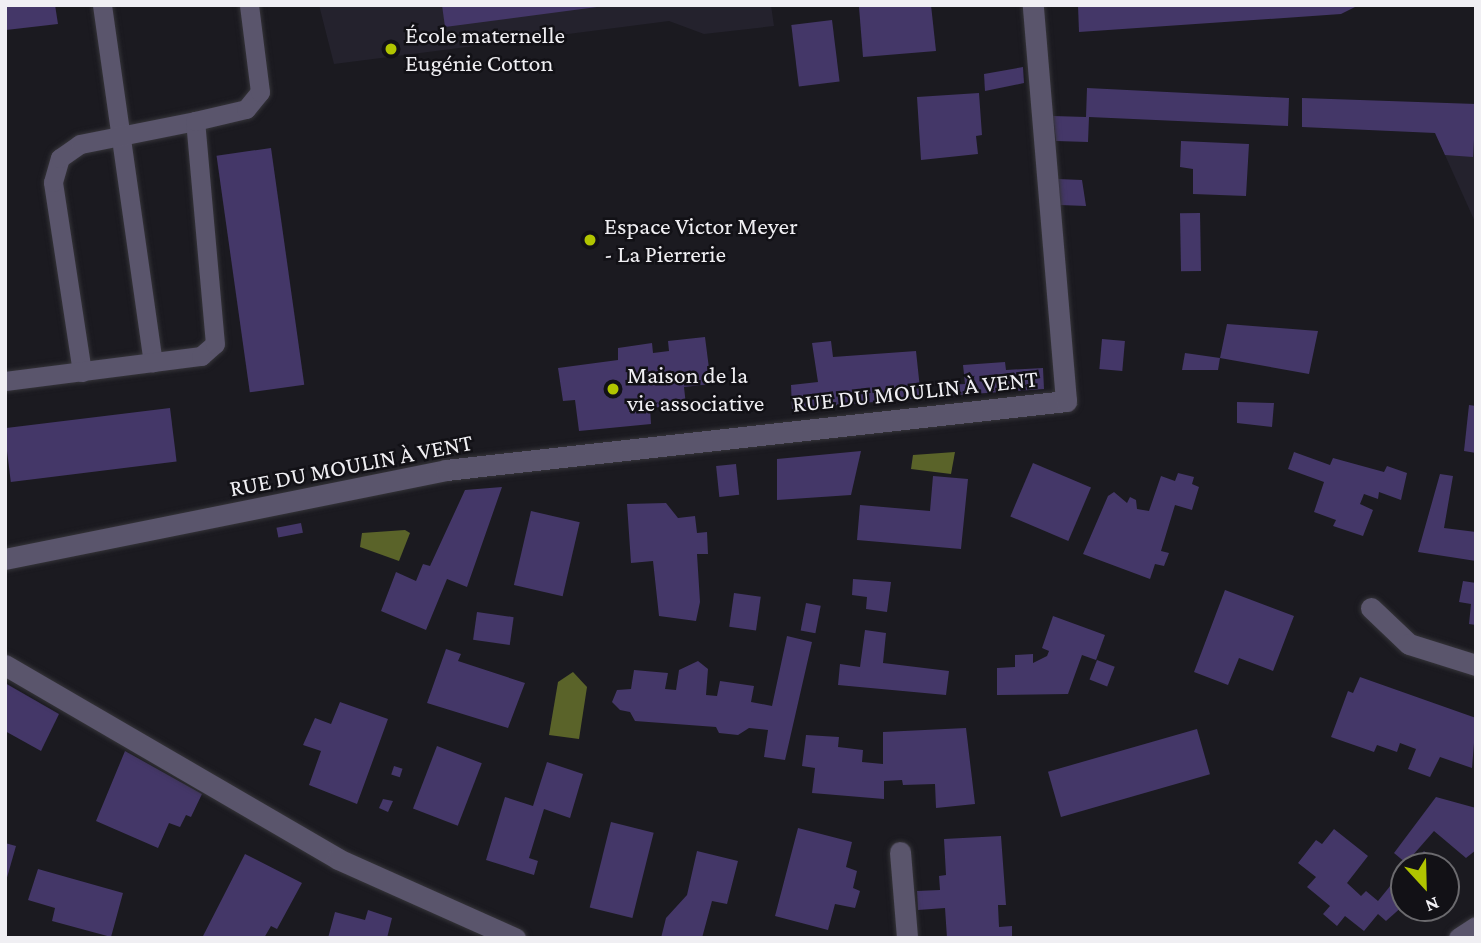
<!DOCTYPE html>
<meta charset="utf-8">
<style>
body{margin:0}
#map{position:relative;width:1481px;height:943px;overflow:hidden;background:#1b1a20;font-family:"Crimson Pro",serif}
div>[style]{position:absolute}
.built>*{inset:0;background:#24222d}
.water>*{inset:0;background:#5a6329}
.building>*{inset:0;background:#443768;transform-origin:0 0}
.roads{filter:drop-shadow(0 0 2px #353439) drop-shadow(0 0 2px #353439)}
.lane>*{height:19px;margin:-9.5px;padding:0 9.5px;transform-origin:9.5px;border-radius:9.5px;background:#5a556c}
.street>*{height:21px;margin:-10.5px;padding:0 10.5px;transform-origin:10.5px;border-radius:10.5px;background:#5a556c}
.dots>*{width:19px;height:19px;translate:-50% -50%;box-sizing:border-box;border:4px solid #121116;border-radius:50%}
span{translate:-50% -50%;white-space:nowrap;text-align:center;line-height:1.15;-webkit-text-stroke:5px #121116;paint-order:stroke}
.poi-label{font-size:24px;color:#f0eff3}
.left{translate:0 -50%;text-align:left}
.street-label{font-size:24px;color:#f0eff3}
.frame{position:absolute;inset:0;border:7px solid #f0eff3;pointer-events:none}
.north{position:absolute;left:1390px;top:852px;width:70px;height:70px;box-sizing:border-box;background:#121116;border:2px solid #6b6a6e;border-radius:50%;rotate:158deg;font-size:19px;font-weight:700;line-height:28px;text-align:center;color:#f0eff3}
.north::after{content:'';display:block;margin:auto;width:24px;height:32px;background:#b1c500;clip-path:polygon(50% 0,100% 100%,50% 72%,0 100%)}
</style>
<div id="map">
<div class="built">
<i style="clip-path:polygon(319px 5px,771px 5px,774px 26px,704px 34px,669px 21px,334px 64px)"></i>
<i style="clip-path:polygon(1436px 133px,1476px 135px,1476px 224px,1445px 155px)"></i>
</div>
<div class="water">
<i style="clip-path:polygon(955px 452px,951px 474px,911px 469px,913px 455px)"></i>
<i style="clip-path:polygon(405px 530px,410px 533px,399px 561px,360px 547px,362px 533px)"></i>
<i style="clip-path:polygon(573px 672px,587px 687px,579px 739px,549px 735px,558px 682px)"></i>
</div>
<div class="building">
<i style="clip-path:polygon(5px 5px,55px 5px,58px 24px,6px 30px)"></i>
<i style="clip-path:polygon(442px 5px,597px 5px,597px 7px,445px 27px)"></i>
<i style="clip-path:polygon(878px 5px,931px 5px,936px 51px,863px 57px,859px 7px)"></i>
<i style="clip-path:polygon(1078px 5px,1359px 5px,1341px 14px,1079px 32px)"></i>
<i style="left:832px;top:20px;width:62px;height:41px;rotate:83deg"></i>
<i style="clip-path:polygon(1023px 67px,1024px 83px,985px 91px,984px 74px)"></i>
<i style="clip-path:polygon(1087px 88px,1289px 98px,1288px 126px,1089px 117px,1088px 142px,1056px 141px,1053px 116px,1086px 117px)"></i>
<i style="clip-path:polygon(979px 93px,982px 135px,976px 136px,978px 154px,921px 160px,917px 97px)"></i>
<i style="clip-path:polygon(1302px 98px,1476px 104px,1473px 157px,1445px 155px,1435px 133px,1302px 127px)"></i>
<i style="clip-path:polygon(1181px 141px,1249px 144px,1246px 196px,1193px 194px,1193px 169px,1180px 167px)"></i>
<i style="left:271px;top:148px;width:239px;height:55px;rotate:82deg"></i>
<i style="clip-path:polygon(1058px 179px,1082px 180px,1086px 206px,1060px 205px)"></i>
<i style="left:1200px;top:213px;width:58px;height:20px;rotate:89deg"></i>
<i style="clip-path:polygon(1227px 324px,1318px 331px,1309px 374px,1220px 358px)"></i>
<i style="clip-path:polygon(705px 337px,711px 384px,684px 387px,686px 405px,650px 408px,651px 424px,579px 431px,575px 400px,563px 401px,558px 368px,618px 360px,618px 348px,652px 343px,653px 353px,669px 351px,668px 341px)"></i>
<i style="left:1102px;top:339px;width:23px;height:30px;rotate:5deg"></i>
<i style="clip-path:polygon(831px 341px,833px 357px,916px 351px,921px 398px,792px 409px,791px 385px,818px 382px,812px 343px)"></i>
<i style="clip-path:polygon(1185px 353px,1220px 358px,1218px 370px,1182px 370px)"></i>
<i style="clip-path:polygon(1005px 362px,1006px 370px,1043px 368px,1044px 389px,944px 396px,944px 385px,965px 384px,963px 365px)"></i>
<i style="clip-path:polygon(1237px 402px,1274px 403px,1272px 427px,1237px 423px)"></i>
<i style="clip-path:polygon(1469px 405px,1476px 406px,1476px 453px,1464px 451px)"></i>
<i style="left:170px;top:408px;width:54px;height:167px;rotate:83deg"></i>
<i style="clip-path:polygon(861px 451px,851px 495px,777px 500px,777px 459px)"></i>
<i style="clip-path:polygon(1294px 452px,1330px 465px,1333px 458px,1384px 472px,1387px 466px,1407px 473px,1401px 500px,1379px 492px,1378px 499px,1364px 494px,1360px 504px,1373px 510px,1363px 536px,1333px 526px,1336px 520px,1314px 512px,1324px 482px,1288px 469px)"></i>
<i style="left:1033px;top:463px;width:63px;height:58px;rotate:23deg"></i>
<i style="left:736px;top:464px;width:31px;height:20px;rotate:84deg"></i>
<i style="clip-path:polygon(1178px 473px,1194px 477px,1192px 484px,1199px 487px,1192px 510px,1175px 505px,1161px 551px,1169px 553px,1164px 566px,1155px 564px,1150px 579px,1083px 554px,1108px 496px,1114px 492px,1127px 503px,1130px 497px,1136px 500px,1137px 509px,1149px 511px,1161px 476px,1175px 481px)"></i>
<i style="clip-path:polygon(1440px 474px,1453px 476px,1444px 528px,1476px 532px,1476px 561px,1418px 552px)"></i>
<i style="clip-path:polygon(933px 476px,968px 479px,961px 549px,857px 540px,860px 505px,930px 511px)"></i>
<i style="clip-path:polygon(502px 487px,467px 587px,447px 579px,426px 630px,381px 611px,396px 572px,416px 581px,423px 564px,430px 566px,465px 490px)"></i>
<i style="clip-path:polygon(666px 503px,678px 518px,695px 516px,697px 533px,707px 532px,708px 554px,697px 554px,700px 602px,696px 621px,659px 616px,653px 561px,631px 563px,627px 504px)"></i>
<i style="left:531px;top:511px;width:50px;height:76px;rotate:13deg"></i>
<i style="left:301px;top:523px;width:10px;height:25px;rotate:79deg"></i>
<i style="clip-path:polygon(853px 579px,891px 582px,887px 612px,866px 609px,867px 597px,852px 595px)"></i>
<i style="clip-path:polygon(1463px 581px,1476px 583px,1476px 625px,1469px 624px,1471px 604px,1459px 602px)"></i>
<i style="clip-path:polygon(1225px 590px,1294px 616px,1273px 671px,1239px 658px,1228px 685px,1194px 672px)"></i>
<i style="left:734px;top:593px;width:27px;height:34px;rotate:8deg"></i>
<i style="left:806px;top:603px;width:15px;height:28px;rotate:11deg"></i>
<i style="left:477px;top:612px;width:37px;height:28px;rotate:8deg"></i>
<i style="clip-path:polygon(1053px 616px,1105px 635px,1096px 660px,1082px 655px,1068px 694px,997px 695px,997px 668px,1015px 667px,1015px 655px,1033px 654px,1033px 663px,1047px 656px,1049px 651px,1042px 648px)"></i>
<i style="clip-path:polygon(865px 630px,886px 633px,883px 663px,949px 671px,946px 695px,838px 685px,840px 664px,860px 667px)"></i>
<i style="clip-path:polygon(787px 636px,812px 642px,785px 760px,764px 757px,768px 730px,749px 728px,738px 735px,719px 733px,716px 727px,635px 721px,630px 712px,620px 710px,612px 702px,617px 690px,631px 689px,634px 670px,668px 673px,665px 689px,676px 690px,679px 670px,698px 661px,708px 669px,706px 695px,717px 696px,720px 681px,754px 686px,751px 702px,772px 706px)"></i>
<i style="clip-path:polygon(446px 649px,461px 654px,458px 661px,525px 683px,508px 728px,427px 703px)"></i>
<i style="left:1097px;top:660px;width:19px;height:21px;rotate:21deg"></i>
<i style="clip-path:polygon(1360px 677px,1476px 718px,1472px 768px,1440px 757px,1430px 777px,1408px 769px,1416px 749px,1400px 743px,1397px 752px,1377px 745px,1374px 752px,1331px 737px,1348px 691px,1353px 693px)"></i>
<i style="clip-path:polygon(5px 683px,59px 714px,41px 751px,5px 731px)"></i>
<i style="clip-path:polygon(340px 702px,388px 719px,357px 804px,309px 785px,321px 751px,303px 745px,315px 718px,331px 724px)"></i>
<i style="clip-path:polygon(966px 728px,975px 804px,936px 808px,935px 784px,903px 785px,902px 780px,884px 781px,884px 799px,812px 793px,815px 768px,802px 766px,806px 735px,839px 737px,838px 747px,863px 750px,862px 762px,883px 764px,883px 732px)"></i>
<i style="left:1197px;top:729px;width:47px;height:155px;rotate:74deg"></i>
<i style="left:437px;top:746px;width:48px;height:67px;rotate:21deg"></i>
<i style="clip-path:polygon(125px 751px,202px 794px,191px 817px,186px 815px,180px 827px,169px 823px,158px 848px,96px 821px)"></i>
<i style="clip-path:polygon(547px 762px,583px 774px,570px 818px,544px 809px,529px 858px,538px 861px,534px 875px,486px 860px,505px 797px,533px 806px)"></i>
<i style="left:394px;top:766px;width:9px;height:9px;rotate:18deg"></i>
<i style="clip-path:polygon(1436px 797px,1476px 808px,1476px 850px,1466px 858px,1434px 831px,1406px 863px,1394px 853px)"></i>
<i style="clip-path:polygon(383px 799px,393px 801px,388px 812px,379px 808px)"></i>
<i style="left:611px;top:822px;width:44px;height:88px;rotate:14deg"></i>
<i style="clip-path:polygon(798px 828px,852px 842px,846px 867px,857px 871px,853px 888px,860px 891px,855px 908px,835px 904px,828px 930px,775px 916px)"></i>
<i style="clip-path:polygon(1334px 829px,1368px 856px,1347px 883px,1361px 896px,1366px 891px,1378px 901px,1404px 869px,1404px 905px,1386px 921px,1378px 914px,1364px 931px,1345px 916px,1337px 926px,1323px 914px,1330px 906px,1307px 887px,1316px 877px,1298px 863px,1316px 840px,1322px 844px)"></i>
<i style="clip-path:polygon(1001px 836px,1006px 905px,998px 905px,999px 927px,1012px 926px,1012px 938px,947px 938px,945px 908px,918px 910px,917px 891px,940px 890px,939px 876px,946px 875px,944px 839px)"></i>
<i style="clip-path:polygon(5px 843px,16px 846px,6px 881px,5px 881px)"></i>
<i style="clip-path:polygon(697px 851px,738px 861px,727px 904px,712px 901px,702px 938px,661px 938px,666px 918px,687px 895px)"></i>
<i style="clip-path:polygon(1424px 851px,1440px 866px,1406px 866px,1412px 865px)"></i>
<i style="clip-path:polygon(245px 854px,302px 883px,277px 929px,271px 926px,264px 938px,202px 938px)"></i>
<i style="clip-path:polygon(38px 869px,123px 893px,111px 937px,52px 921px,55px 908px,28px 900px)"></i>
<i style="clip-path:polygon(368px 910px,392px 918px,387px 938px,328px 938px,335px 912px,365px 920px)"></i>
</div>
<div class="roads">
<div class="lane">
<i style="left:102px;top:5px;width:361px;rotate:81.9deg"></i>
<i style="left:82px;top:372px;width:192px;rotate:-98.7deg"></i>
<i style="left:53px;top:182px;width:25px;rotate:-74deg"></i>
<i style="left:60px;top:158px;width:24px;rotate:-35deg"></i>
<i style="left:80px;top:144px;width:117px;rotate:-11.3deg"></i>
<i style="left:5px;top:381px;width:198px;rotate:-7.3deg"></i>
<i style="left:201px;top:356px;width:18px;rotate:-41deg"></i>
<i style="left:215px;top:344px;width:224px;rotate:-95.1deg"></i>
<i style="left:195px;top:121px;width:52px;rotate:-13.2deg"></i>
<i style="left:246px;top:109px;width:22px;rotate:-51deg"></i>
<i style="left:260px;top:92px;width:88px;rotate:-97.2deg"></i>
</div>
<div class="street">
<i style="left:5px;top:559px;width:450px;rotate:-11.4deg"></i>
<i style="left:446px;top:470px;width:624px;rotate:-6.35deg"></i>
<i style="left:1066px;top:401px;width:397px;rotate:-94.8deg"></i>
<i style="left:1371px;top:608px;width:52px;rotate:43.5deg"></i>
<i style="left:1409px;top:644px;width:70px;rotate:17.4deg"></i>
<i style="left:5px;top:665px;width:385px;rotate:30.2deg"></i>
<i style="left:338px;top:859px;width:194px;rotate:24.1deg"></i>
<i style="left:900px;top:852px;width:86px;rotate:85.3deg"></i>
<i style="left:1459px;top:938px;width:20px;rotate:-33deg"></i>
</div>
</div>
<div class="dots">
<i style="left:391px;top:49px;background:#b1c500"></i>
<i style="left:590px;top:240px;background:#b1c500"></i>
<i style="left:613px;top:389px;background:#b1c500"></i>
</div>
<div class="poi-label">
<span class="left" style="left:405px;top:49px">École maternelle<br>Eugénie Cotton</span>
<span class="left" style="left:604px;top:240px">Espace Victor Meyer<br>- La Pierrerie</span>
<span class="left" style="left:627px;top:389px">Maison de la<br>vie associative</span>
</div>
<div class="street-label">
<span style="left:915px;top:391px;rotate:-6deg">RUE DU MOULIN À VENT</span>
<span style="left:351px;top:465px;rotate:-11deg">RUE DU MOULIN À VENT</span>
</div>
<div class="frame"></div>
<div class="north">N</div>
</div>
